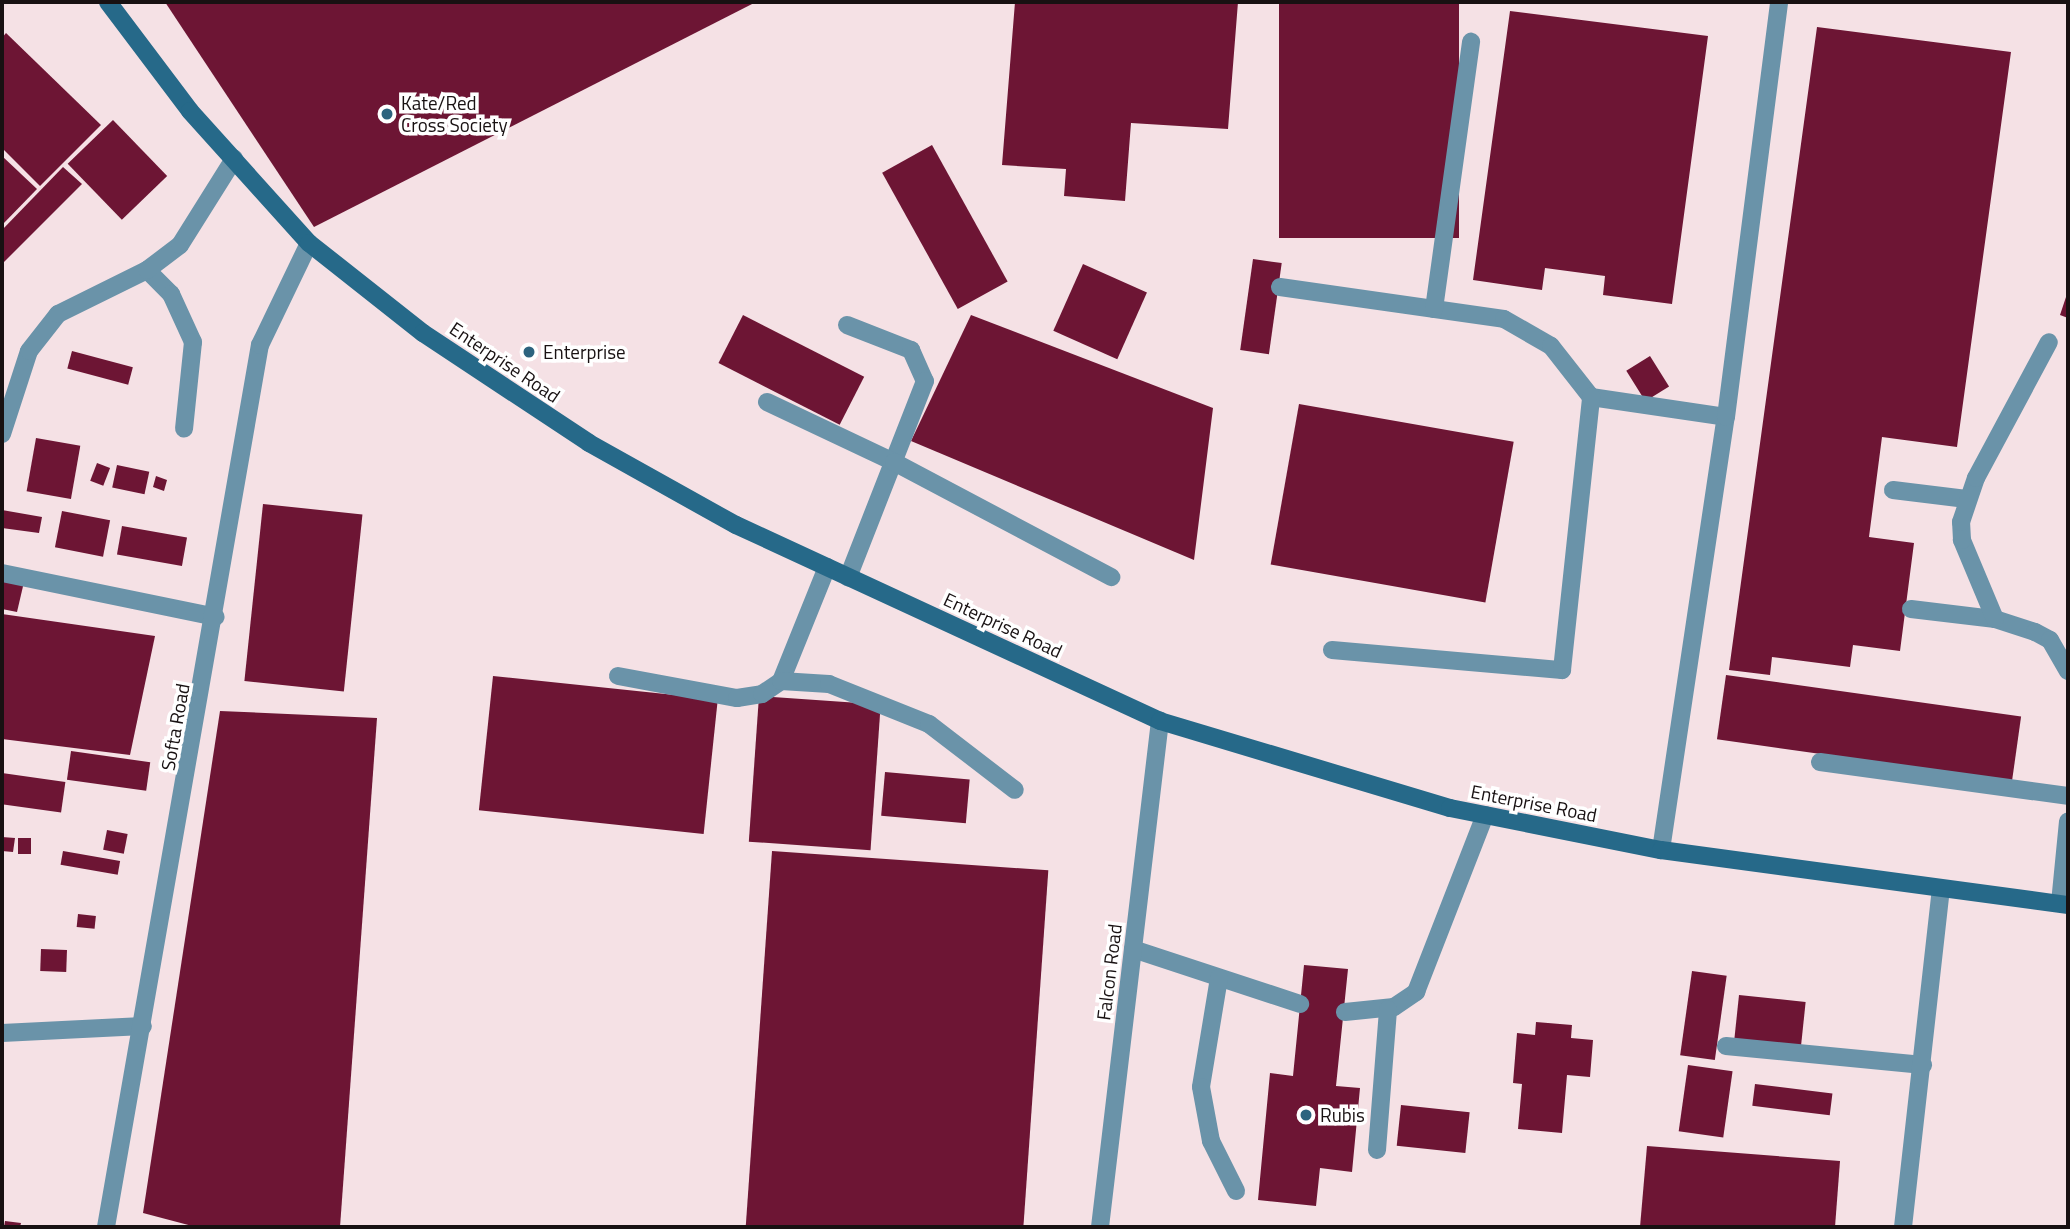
<!DOCTYPE html>
<style>
body{margin:0}
#map{position:relative;width:2070px;height:1229px;overflow:hidden;background:#f5e1e5;font-family:"Titillium Web",sans-serif}
div>[style]{position:absolute}
.building>*{inset:0;background:#6d1534;transform-origin:0 0}
.lane>*{height:18px;margin:-9px;padding:0 9px;transform-origin:9px;border-radius:9px;background:#6a93a9}
.street>*{height:18px;margin:-9px;padding:0 9px;transform-origin:9px;border-radius:9px;background:#6a93a9}
.secondary>*{height:18px;margin:-9px;padding:0 9px;transform-origin:9px;border-radius:9px;background:#266989}
.dots>*{width:19px;height:19px;translate:-50% -50%;box-sizing:border-box;border:4px solid #fff;border-radius:50%}
span{translate:-50% -50%;white-space:nowrap;text-align:center;line-height:1.15;-webkit-text-stroke:7px #fff;paint-order:stroke}
.poi-label{font-size:19px;color:#181112}
.left{translate:0 -50%;text-align:left}
.street-label{font-size:19px;color:#181112}
.frame{position:absolute;inset:0;border:4px solid #181112;pointer-events:none}
</style>
<div id="map">
<div class="building">
<i style="clip-path:polygon(165px 2px,756px 2px,314px 227px)"></i>
<i style="clip-path:polygon(1015px 2px,1238px 2px,1228px 129px,1131px 123px,1125px 201px,1064px 196px,1066px 169px,1002px 165px)"></i>
<i style="left:1279px;top:2px;width:180px;height:236px"></i>
<i style="clip-path:polygon(1510px 11px,1708px 36px,1672px 304px,1603px 295px,1605px 276px,1545px 268px,1542px 290px,1473px 280px)"></i>
<i style="clip-path:polygon(1817px 27px,2011px 52px,1957px 447px,1882px 437px,1869px 537px,1914px 543px,1900px 651px,1853px 645px,1850px 667px,1772px 657px,1770px 675px,1729px 670px)"></i>
<i style="clip-path:polygon(6px 33px,101px 125px,40px 186px,2px 148px,2px 38px)"></i>
<i style="left:113px;top:120px;width:78px;height:63px;rotate:46deg"></i>
<i style="left:932px;top:145px;width:156px;height:57px;rotate:61deg"></i>
<i style="clip-path:polygon(2px 156px,37px 189px,2px 225px)"></i>
<i style="clip-path:polygon(63px 167px,82px 184px,2px 264px,2px 230px)"></i>
<i style="left:1253px;top:259px;width:29px;height:92px;rotate:8deg"></i>
<i style="left:1083px;top:264px;width:70px;height:73px;rotate:24deg"></i>
<i style="clip-path:polygon(2068px 291px,2068px 318px,2060px 315px)"></i>
<i style="left:743px;top:315px;width:136px;height:54px;rotate:27deg"></i>
<i style="clip-path:polygon(971px 315px,1213px 408px,1194px 560px,911px 441px)"></i>
<i style="left:72px;top:351px;width:63px;height:18px;rotate:15deg"></i>
<i style="left:1650px;top:356px;width:36px;height:28px;rotate:58deg"></i>
<i style="left:1299px;top:404px;width:218px;height:163px;rotate:10deg"></i>
<i style="left:36px;top:438px;width:45px;height:54px;rotate:10deg"></i>
<i style="left:97px;top:463px;width:14px;height:19px;rotate:21deg"></i>
<i style="left:117px;top:465px;width:33px;height:23px;rotate:12deg"></i>
<i style="clip-path:polygon(156px 476px,167px 480px,164px 491px,153px 487px)"></i>
<i style="left:263px;top:504px;width:100px;height:178px;rotate:6deg"></i>
<i style="clip-path:polygon(2px 510px,42px 517px,39px 533px,2px 528px)"></i>
<i style="left:62px;top:511px;width:49px;height:37px;rotate:11deg"></i>
<i style="left:122px;top:526px;width:66px;height:29px;rotate:10deg"></i>
<i style="clip-path:polygon(2px 577px,24px 582px,17px 612px,2px 609px)"></i>
<i style="clip-path:polygon(2px 614px,155px 636px,130px 755px,2px 739px)"></i>
<i style="left:1726px;top:675px;width:298px;height:65px;rotate:8deg"></i>
<i style="left:493px;top:676px;width:226px;height:135px;rotate:6deg"></i>
<i style="left:759px;top:696px;width:122px;height:146px;rotate:4deg"></i>
<i style="clip-path:polygon(220px 711px,377px 718px,340px 1227px,196px 1227px,143px 1213px)"></i>
<i style="left:71px;top:751px;width:80px;height:29px;rotate:8deg"></i>
<i style="left:885px;top:772px;width:85px;height:44px;rotate:5deg"></i>
<i style="left:2px;top:773px;width:64px;height:31px;rotate:8deg"></i>
<i style="left:107px;top:830px;width:21px;height:20px;rotate:11deg"></i>
<i style="clip-path:polygon(2px 837px,15px 838px,13px 852px,2px 851px)"></i>
<i style="left:31px;top:838px;width:16px;height:13px;rotate:90deg"></i>
<i style="left:63px;top:851px;width:58px;height:14px;rotate:10deg"></i>
<i style="left:772px;top:851px;width:277px;height:377px;rotate:4deg"></i>
<i style="left:78px;top:914px;width:18px;height:13px;rotate:6deg"></i>
<i style="left:41px;top:949px;width:26px;height:22px;rotate:2deg"></i>
<i style="clip-path:polygon(1304px 965px,1348px 969px,1336px 1086px,1360px 1088px,1352px 1172px,1320px 1168px,1316px 1206px,1258px 1200px,1270px 1073px,1293px 1076px)"></i>
<i style="left:1692px;top:971px;width:35px;height:85px;rotate:8deg"></i>
<i style="left:1739px;top:995px;width:67px;height:49px;rotate:6deg"></i>
<i style="clip-path:polygon(1536px 1022px,1572px 1025px,1571px 1038px,1593px 1040px,1590px 1077px,1567px 1075px,1562px 1133px,1518px 1129px,1522px 1084px,1513px 1083px,1517px 1033px,1535px 1035px)"></i>
<i style="left:1688px;top:1065px;width:45px;height:67px;rotate:8deg"></i>
<i style="left:1755px;top:1084px;width:78px;height:22px;rotate:7deg"></i>
<i style="left:1401px;top:1105px;width:69px;height:41px;rotate:6deg"></i>
<i style="clip-path:polygon(1647px 1146px,1840px 1161px,1835px 1227px,1640px 1227px)"></i>
<i style="clip-path:polygon(5px 1221px,21px 1223px,20px 1227px,4px 1227px)"></i>
</div>
<div class="lane">
<i style="left:147px;top:270px;width:34px;rotate:45deg"></i>
<i style="left:171px;top:294px;width:53px;rotate:65.4deg"></i>
<i style="left:193px;top:342px;width:87px;rotate:95.9deg"></i>
<i style="left:1280px;top:287px;width:226px;rotate:8.1deg"></i>
<i style="left:1504px;top:319px;width:54px;rotate:29.9deg"></i>
<i style="left:1551px;top:346px;width:65px;rotate:51.9deg"></i>
<i style="left:1591px;top:397px;width:136px;rotate:8.4deg"></i>
<i style="left:1434px;top:309px;width:270px;rotate:-82.1deg"></i>
<i style="left:847px;top:325px;width:69px;rotate:21.3deg"></i>
<i style="left:911px;top:350px;width:34px;rotate:66deg"></i>
<i style="left:925px;top:381px;width:211px;rotate:111.4deg"></i>
<i style="left:767px;top:402px;width:140px;rotate:25.3deg"></i>
<i style="left:894px;top:462px;width:246px;rotate:27.9deg"></i>
<i style="left:2px;top:434px;width:87px;rotate:-72deg"></i>
<i style="left:29px;top:351px;width:47px;rotate:-51.9deg"></i>
<i style="left:58px;top:314px;width:99px;rotate:-26.3deg"></i>
<i style="left:147px;top:270px;width:41px;rotate:-37.1deg"></i>
<i style="left:180px;top:245px;width:102px;rotate:-57.9deg"></i>
<i style="left:1893px;top:490px;width:74px;rotate:7deg"></i>
<i style="left:2px;top:573px;width:218px;rotate:11.6deg"></i>
<i style="left:1911px;top:609px;width:85px;rotate:6.8deg"></i>
<i style="left:1995px;top:619px;width:42px;rotate:18deg"></i>
<i style="left:2035px;top:632px;width:17px;rotate:28deg"></i>
<i style="left:2050px;top:640px;width:36px;rotate:60deg"></i>
<i style="left:1995px;top:619px;width:86px;rotate:-112.7deg"></i>
<i style="left:1962px;top:540px;width:18px;rotate:-93deg"></i>
<i style="left:1961px;top:522px;width:46px;rotate:-71.2deg"></i>
<i style="left:1976px;top:478px;width:154px;rotate:-61.8deg"></i>
<i style="left:1332px;top:650px;width:231px;rotate:5deg"></i>
<i style="left:1562px;top:670px;width:275px;rotate:-83.9deg"></i>
<i style="left:618px;top:676px;width:121px;rotate:10.5deg"></i>
<i style="left:737px;top:698px;width:25px;rotate:-9deg"></i>
<i style="left:762px;top:694px;width:23px;rotate:-34deg"></i>
<i style="left:781px;top:681px;width:123px;rotate:-68deg"></i>
<i style="left:781px;top:681px;width:48px;rotate:3.6deg"></i>
<i style="left:829px;top:684px;width:108px;rotate:21.8deg"></i>
<i style="left:929px;top:724px;width:108px;rotate:37.5deg"></i>
<i style="left:1820px;top:762px;width:250px;rotate:7.8deg"></i>
<i style="left:1661px;top:850px;width:438px;rotate:-81.5deg"></i>
<i style="left:1726px;top:417px;width:418px;rotate:-82.7deg"></i>
<i style="left:2060px;top:903px;width:82px;rotate:-84.4deg"></i>
<i style="left:1133px;top:949px;width:176px;rotate:18.2deg"></i>
<i style="left:1219px;top:978px;width:110px;rotate:99.4deg"></i>
<i style="left:1201px;top:1087px;width:55px;rotate:79.5deg"></i>
<i style="left:1211px;top:1141px;width:56px;rotate:63.4deg"></i>
<i style="left:1345px;top:1012px;width:49px;rotate:-5.8deg"></i>
<i style="left:1394px;top:1007px;width:27px;rotate:-34deg"></i>
<i style="left:1416px;top:992px;width:190px;rotate:-68.7deg"></i>
<i style="left:2px;top:1033px;width:141px;rotate:-2.8deg"></i>
<i style="left:1726px;top:1046px;width:198px;rotate:5.5deg"></i>
<i style="left:1377px;top:1150px;width:141px;rotate:-85.5deg"></i>
<i style="left:1903px;top:1227px;width:340px;rotate:-83.6deg"></i>
</div>
<div class="street">
<i style="left:106px;top:1227px;width:895px;rotate:-80.1deg"></i>
<i style="left:260px;top:345px;width:113px;rotate:-64.3deg"></i>
<i style="left:1100px;top:1227px;width:510px;rotate:-83.24deg"></i>
</div>
<div class="secondary">
<i style="left:108px;top:2px;width:136px;rotate:53deg"></i>
<i style="left:190px;top:111px;width:178px;rotate:48deg"></i>
<i style="left:309px;top:243px;width:145px;rotate:38.3deg"></i>
<i style="left:423px;top:333px;width:199px;rotate:33.5deg"></i>
<i style="left:589px;top:443px;width:168px;rotate:29.2deg"></i>
<i style="left:736px;top:525px;width:467px;rotate:24.8deg"></i>
<i style="left:1160px;top:721px;width:303px;rotate:16.7deg"></i>
<i style="left:1450px;top:808px;width:215px;rotate:11.3deg"></i>
<i style="left:1661px;top:850px;width:411px;rotate:7.7deg"></i>
</div>
<div class="dots">
<i style="left:387px;top:114px;background:#2c637e"></i>
<i style="left:529px;top:352px;background:#2c637e"></i>
<i style="left:1306px;top:1115px;background:#2c637e"></i>
</div>
<div class="poi-label">
<span class="left" style="left:401px;top:114px">Kate/Red<br>Cross Society</span>
<span class="left" style="left:543px;top:352px">Enterprise</span>
<span class="left" style="left:1320px;top:1115px">Rubis</span>
</div>
<div class="street-label">
<span style="left:505px;top:362px;rotate:34deg">Enterprise Road</span>
<span style="left:1003px;top:625px;rotate:25deg">Enterprise Road</span>
<span style="left:175px;top:727px;rotate:-80deg">Softa Road</span>
<span style="left:1534px;top:803px;rotate:11deg">Enterprise Road</span>
<span style="left:1109px;top:972px;rotate:-83deg">Falcon Road</span>
</div>
<div class="frame"></div>
</div>
